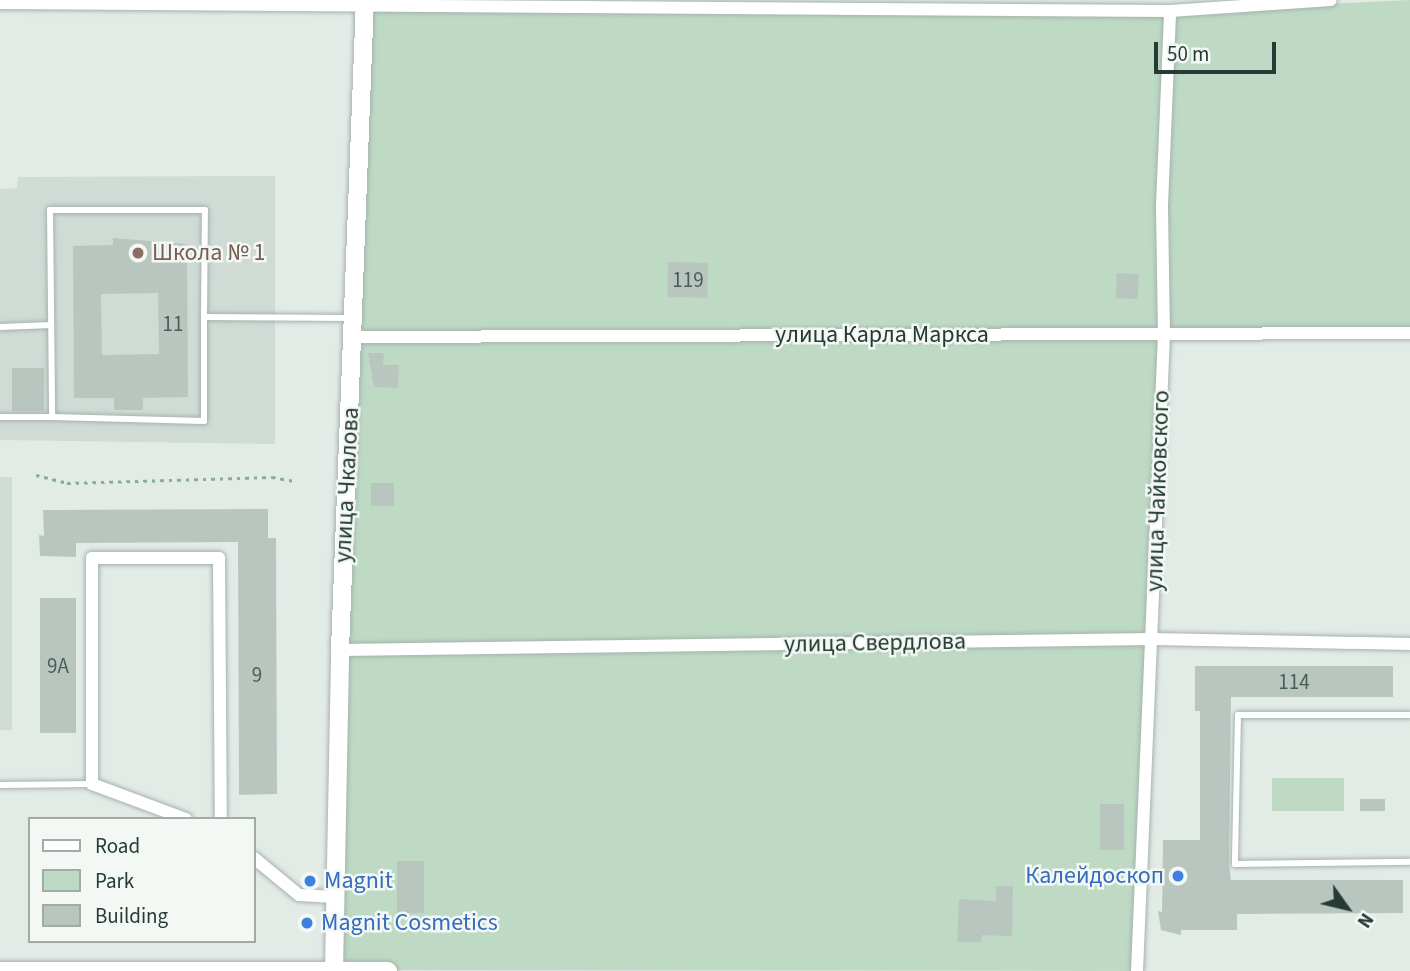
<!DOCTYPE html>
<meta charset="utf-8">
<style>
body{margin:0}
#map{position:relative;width:1410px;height:971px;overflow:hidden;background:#e3ebe7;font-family:"Source Sans 3",sans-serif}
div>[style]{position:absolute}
.built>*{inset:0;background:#d1dbd6;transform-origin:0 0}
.green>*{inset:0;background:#bedac4;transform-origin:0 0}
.building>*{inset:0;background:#b9c6c0;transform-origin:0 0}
.path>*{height:2.5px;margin-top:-1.25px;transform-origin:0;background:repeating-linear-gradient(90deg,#87ac9d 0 3.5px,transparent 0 8.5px)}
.roads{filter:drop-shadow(0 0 2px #a6b3ad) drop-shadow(0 0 2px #a6b3ad)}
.lane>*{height:6px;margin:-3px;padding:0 3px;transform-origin:3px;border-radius:3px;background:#fff}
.street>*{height:12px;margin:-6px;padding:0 6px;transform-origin:6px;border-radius:6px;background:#fff}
.secondary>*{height:18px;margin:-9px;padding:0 9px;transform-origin:9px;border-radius:9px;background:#fff}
.dots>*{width:19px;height:19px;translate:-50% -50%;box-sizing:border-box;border:4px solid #f3f8f5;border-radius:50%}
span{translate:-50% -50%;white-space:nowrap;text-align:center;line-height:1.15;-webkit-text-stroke:5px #f3f8f5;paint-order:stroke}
.number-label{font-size:21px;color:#4a5e56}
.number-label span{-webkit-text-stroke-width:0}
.education-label{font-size:24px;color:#785e54}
.left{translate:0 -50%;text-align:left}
.street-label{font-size:24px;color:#253b33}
.shop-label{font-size:24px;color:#366cbe}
.right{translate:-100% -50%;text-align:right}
.legend{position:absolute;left:28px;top:817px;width:228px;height:126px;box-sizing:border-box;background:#f3f8f5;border:2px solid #a1aca7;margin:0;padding:9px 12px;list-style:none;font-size:21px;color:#253b33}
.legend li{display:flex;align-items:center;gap:14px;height:35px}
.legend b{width:35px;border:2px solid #a1aca7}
.north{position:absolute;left:1312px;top:873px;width:70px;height:70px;-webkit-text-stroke:5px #f3f8f5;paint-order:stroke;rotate:124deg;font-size:19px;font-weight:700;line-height:28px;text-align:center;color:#253b33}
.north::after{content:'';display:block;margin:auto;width:24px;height:32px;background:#253b33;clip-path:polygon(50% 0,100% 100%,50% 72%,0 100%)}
.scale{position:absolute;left:1154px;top:42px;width:122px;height:32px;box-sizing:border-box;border:4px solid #253b33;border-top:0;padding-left:9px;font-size:21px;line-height:24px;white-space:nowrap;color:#253b33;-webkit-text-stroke:5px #f3f8f5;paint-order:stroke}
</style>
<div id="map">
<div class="built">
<i style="clip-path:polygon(275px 176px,275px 444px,0 440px,0 189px,17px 188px,18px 177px)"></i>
<i style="left:0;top:477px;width:12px;height:253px"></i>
</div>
<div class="green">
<i style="clip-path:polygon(1410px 0,1410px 333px,1164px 335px,1137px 971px,334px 970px,365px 3px,1170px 11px)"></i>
<i style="left:1272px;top:778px;width:72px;height:33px"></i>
</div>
<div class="building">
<i style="clip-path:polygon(evenodd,113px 238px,187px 244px,188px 397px,143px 398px,143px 410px,114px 410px,114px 398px,74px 398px,73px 246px,113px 245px,113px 238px,158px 293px,159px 354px,102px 355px,101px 294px,158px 293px)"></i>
<i style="left:668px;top:262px;width:40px;height:35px;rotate:1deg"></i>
<i style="left:1117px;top:273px;width:22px;height:25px;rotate:3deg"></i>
<i style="clip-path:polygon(368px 353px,384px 353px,383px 365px,399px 365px,398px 388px,374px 387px)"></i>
<i style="left:12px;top:368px;width:32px;height:43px"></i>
<i style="left:371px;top:483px;width:23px;height:23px"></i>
<i style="clip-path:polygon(268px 509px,268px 538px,276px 538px,277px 794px,239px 795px,238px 542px,76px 543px,76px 557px,40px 556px,39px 535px,44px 536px,43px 510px)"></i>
<i style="left:40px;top:598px;width:36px;height:135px"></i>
<i style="clip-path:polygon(1195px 666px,1393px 666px,1393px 697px,1231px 697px,1229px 864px,1231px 880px,1403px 880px,1403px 913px,1237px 914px,1237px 930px,1181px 930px,1181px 935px,1161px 930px,1158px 911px,1162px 912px,1163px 840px,1200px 840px,1200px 711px,1195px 711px)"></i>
<i style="left:1360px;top:799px;width:25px;height:12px"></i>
<i style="left:1100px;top:804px;width:24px;height:46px"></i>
<i style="left:397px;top:861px;width:27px;height:52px"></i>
<i style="clip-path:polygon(996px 886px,1013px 886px,1012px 936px,982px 935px,981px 942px,957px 942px,959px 899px,996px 901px)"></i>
</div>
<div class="path">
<i style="left:36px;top:475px;width:32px;rotate:14deg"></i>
<i style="left:67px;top:483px;width:205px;rotate:-1.7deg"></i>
<i style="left:272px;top:477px;width:23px;rotate:10deg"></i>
</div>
<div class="roads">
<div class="lane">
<i style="left:204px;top:317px;width:107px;rotate:-89.5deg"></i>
<i style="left:205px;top:210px;width:155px;rotate:180deg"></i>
<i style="left:50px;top:210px;width:207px;rotate:89.4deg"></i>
<i style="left:52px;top:417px;width:152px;rotate:1.5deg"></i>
<i style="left:204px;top:421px;width:104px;rotate:-90deg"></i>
<i style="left:204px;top:317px;width:148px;rotate:0.4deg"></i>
<i style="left:0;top:327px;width:51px;rotate:-2.2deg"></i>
<i style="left:0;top:417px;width:52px"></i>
<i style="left:1410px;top:715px;width:172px;rotate:180deg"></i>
<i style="left:1238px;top:715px;width:149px;rotate:91.2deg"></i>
<i style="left:1235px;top:864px;width:175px;rotate:-0.7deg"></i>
<i style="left:0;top:785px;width:92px;rotate:-0.6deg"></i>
</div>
<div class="street">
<i style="left:0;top:3px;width:1170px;rotate:0.39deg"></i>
<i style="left:1170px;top:11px;width:161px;rotate:-3.9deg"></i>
<i style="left:353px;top:337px;width:1057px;rotate:-0.22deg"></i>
<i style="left:340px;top:650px;width:813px;rotate:-0.78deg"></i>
<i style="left:1153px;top:639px;width:257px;rotate:1.1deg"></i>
<i style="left:186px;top:819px;width:100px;rotate:-159.6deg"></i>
<i style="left:92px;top:784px;width:226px;rotate:-90deg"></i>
<i style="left:92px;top:558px;width:127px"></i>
<i style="left:219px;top:558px;width:261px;rotate:89.6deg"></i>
<i style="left:254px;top:858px;width:58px;rotate:39.4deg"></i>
<i style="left:299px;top:895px;width:36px;rotate:3deg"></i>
<i style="left:1137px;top:971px;width:637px;rotate:-87.57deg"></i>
<i style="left:1164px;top:335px;width:130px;rotate:-90.9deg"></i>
<i style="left:1162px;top:205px;width:194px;rotate:-87.6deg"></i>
</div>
<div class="secondary">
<i style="left:0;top:971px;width:388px"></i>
<i style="left:334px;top:971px;width:321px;rotate:-88.9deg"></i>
<i style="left:340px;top:650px;width:650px;rotate:-87.8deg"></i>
</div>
</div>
<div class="dots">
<i style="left:138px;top:253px;background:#8d6e63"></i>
<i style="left:1178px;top:876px;background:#3f7fe0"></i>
<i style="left:310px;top:881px;background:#3f7fe0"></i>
<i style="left:307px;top:923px;background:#3f7fe0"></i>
</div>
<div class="number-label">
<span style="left:688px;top:280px">119</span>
<span style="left:173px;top:324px">11</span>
<span style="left:58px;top:666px">9А</span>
<span style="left:257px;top:675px">9</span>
<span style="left:1294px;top:682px">114</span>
</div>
<div class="education-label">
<span class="left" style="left:152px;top:253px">Школа № 1</span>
</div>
<div class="street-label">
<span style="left:882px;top:335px">улица Карла Маркса</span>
<span style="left:347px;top:485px;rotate:-87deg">улица Чкалова</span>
<span style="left:1158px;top:491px;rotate:-88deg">улица Чайковского</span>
<span style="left:875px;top:643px;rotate:-1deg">улица Свердлова</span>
</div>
<div class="shop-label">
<span class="right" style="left:1164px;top:876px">Калейдоскоп</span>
<span class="left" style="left:324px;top:881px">Magnit</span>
<span class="left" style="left:321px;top:923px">Magnit Cosmetics</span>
</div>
<ul class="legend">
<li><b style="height:9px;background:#fff"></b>Road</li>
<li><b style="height:19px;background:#bedac4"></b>Park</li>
<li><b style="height:19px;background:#b9c6c0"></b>Building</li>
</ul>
<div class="north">N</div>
<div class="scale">50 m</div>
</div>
